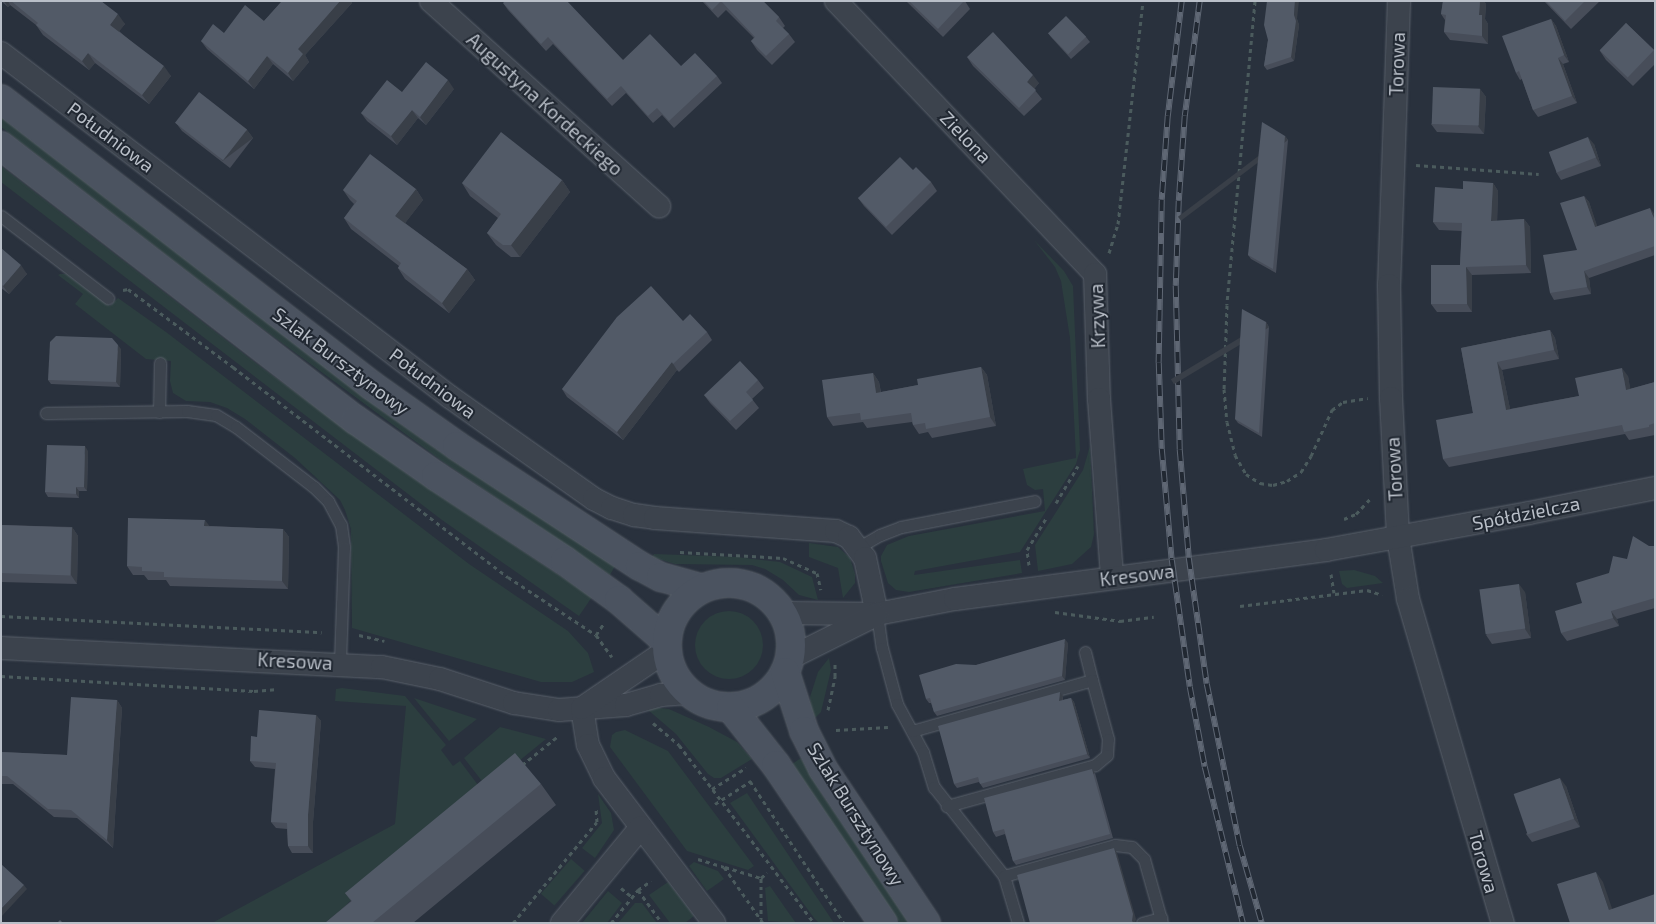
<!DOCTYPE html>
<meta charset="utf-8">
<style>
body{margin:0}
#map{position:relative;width:1656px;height:924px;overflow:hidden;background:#29313d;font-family:"Exo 2",sans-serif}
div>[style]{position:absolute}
.green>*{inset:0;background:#2c3e3f;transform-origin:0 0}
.round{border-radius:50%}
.path>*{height:3px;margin-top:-1.5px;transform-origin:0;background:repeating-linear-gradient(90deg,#4b5b5d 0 4px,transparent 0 8px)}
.roads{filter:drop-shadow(0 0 1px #5a616b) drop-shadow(0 0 1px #5a616b)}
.service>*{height:11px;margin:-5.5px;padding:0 5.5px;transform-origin:5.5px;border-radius:5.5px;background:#3c434d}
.minor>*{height:22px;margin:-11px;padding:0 11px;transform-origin:11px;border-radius:11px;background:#3c434d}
.secondary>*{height:28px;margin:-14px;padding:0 14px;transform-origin:14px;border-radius:14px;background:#4b5360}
.secondary>.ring{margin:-14px;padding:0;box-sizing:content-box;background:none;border:28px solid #4b5360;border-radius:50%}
.rail>*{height:5.5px;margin-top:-2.75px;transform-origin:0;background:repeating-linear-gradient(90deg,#212832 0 11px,#5f6774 0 22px);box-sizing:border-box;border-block:1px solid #5f6774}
.wall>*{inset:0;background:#474d59}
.shaded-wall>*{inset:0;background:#393f48;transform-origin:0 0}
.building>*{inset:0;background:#525a67;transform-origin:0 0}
span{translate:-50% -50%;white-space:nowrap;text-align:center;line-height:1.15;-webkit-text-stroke:4px #212832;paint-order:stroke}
.street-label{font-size:19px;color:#b9bfc8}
.frame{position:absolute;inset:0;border:2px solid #b9bfc8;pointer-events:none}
</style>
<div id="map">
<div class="green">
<i style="clip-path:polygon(1px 117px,384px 412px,449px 458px,615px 566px,610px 575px,442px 461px,236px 309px,1px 127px)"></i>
<i style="clip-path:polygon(1px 166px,257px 364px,410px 476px,592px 597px,579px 616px,442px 520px,1px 182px)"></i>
<i style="clip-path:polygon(1034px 240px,1064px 271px,1073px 286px,1080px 450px,1076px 464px,1020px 552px,915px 571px,914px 575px,1020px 560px,1022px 573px,909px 592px,896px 590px,888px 583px,881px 561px,881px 556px,887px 545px,909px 536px,1045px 511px,1043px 489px,1035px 490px,1027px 485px,1023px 469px,1076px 458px,1070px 338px,1061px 281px,1055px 267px)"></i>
<i style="clip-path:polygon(60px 274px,66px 274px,110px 306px,118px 298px,166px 332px,469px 564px,568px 631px,588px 653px,594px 672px,572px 682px,541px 682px,352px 628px,351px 529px,345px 510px,340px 500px,295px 458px,245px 419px,227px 408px,210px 402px,186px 401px,173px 393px,170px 381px,171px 361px,146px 359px,75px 304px,83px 294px,58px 275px)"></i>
<i style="clip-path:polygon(1090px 446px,1094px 534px,1091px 547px,1072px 564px,1038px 571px,1035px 545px,1083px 470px)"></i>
<i style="clip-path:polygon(809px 543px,838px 547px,850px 558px,855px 574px,855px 583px,843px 598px,838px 568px,809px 557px)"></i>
<i style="clip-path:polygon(654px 554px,737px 557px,780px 562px,812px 577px,818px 600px,799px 595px,783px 580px,765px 569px,752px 565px,675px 564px,652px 557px)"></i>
<i style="clip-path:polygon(1354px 570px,1375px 576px,1383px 583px,1347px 588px,1342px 584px,1339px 571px)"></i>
<i class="round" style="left:695px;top:611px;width:68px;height:68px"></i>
<i style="clip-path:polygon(829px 658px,831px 670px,821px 712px,815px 718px,811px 711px,810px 697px,818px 672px)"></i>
<i style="clip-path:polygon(342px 688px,405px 696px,446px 745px,441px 750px,453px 766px,460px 761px,481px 789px,348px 903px,335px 923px,212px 923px,395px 824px,406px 706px,335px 701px,336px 689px)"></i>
<i style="clip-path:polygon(414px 698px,477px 719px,449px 741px)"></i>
<i style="clip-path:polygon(651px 707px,669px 709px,709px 727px,737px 742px,752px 759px,721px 778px,714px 778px,708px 774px,676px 734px,647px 709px)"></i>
<i style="clip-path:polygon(500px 727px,546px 739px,503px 774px,485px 785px,464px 758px)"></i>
<i style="clip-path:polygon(625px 730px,668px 751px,754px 866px,748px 870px,687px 851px,610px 747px,612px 735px,616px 732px)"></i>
<i style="clip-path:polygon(801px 758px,822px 794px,909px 923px,900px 923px,792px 764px)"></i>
<i style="clip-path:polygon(747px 793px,834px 923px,819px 923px,814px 918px,730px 803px)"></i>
<i style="clip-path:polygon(598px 794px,611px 813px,614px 830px,595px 858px,582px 848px,602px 823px)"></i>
<i style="left:571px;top:859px;width:18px;height:46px;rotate:41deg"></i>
<i style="clip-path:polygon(694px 862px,718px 871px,724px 879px,707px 891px,689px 866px)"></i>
<i style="clip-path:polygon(668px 882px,694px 916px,685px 923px,670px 923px,649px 895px)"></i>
<i style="clip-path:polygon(770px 886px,786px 909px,796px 923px,768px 921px,765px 888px)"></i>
<i style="clip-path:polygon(608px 891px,622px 903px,607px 923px,582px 923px)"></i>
<i style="clip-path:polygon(635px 903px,642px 903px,657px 923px,618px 923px)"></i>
</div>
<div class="path">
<i style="left:1255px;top:1px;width:305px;rotate:95.3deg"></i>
<i style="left:1227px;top:305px;width:84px;rotate:92deg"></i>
<i style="left:1224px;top:389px;width:33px;rotate:85deg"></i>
<i style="left:1227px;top:422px;width:34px;rotate:76deg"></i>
<i style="left:1235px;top:455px;width:22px;rotate:60deg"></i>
<i style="left:1246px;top:474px;width:17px;rotate:33deg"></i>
<i style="left:1260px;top:483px;width:13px;rotate:9deg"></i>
<i style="left:1273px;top:485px;width:15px;rotate:-16deg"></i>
<i style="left:1287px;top:481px;width:17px;rotate:-33deg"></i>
<i style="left:1301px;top:472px;width:19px;rotate:-58deg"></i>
<i style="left:1311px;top:456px;width:51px;rotate:-65.5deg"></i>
<i style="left:1332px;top:410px;width:14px;rotate:-36deg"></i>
<i style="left:1343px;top:402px;width:25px;rotate:-9deg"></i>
<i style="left:1416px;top:165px;width:123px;rotate:4.2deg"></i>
<i style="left:1109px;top:253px;width:30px;rotate:-73deg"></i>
<i style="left:1118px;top:224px;width:224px;rotate:-83.6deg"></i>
<i style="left:123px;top:290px;width:5px;rotate:-11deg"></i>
<i style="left:128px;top:289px;width:131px;rotate:36.6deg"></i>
<i style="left:233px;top:367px;width:346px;rotate:37.4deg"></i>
<i style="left:508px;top:577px;width:105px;rotate:33.4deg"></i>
<i style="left:596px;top:635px;width:27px;rotate:54deg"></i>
<i style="left:1056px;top:503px;width:43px;rotate:-59.3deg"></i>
<i style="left:1344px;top:519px;width:13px;rotate:-23deg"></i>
<i style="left:1356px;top:514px;width:21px;rotate:-47deg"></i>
<i style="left:680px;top:552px;width:103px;rotate:3.3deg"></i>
<i style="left:783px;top:558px;width:37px;rotate:24deg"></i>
<i style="left:817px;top:573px;width:17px;rotate:77deg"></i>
<i style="left:1029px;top:565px;width:15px;rotate:-98deg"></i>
<i style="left:1027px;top:550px;width:39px;rotate:-59deg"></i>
<i style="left:1331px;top:574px;width:19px;rotate:81deg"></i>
<i style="left:1240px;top:606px;width:128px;rotate:-7.2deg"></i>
<i style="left:1367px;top:590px;width:16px;rotate:18deg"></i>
<i style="left:1055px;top:612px;width:66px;rotate:7.9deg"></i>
<i style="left:1120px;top:621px;width:34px;rotate:-7deg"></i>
<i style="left:1px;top:616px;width:321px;rotate:2.9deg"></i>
<i style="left:359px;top:635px;width:26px;rotate:13deg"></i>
<i style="left:596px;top:635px;width:14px;rotate:-56deg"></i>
<i style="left:1px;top:676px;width:253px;rotate:3.4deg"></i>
<i style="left:254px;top:691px;width:21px;rotate:-5deg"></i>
<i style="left:828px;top:710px;width:35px;rotate:-78deg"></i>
<i style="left:835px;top:676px;width:13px;rotate:-90deg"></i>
<i style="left:653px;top:723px;width:34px;rotate:40deg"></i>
<i style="left:679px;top:745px;width:223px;rotate:52.8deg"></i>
<i style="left:836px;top:730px;width:52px;rotate:-3.3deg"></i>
<i style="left:522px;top:765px;width:45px;rotate:-38.7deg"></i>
<i style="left:750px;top:781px;width:170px;rotate:56.5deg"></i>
<i style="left:712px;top:789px;width:40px;rotate:-32deg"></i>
<i style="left:715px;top:804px;width:43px;rotate:-32.6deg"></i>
<i style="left:698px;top:859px;width:27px;rotate:17deg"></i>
<i style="left:724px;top:867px;width:68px;rotate:55.1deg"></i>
<i style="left:725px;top:867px;width:38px;rotate:17deg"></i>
<i style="left:761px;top:878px;width:41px;rotate:90deg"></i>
<i style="left:761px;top:878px;width:8px;rotate:-40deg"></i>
<i style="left:621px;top:888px;width:14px;rotate:39deg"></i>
<i style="left:638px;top:890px;width:16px;rotate:-35deg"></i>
<i style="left:513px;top:923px;width:131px;rotate:-50.3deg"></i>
<i style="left:597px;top:822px;width:13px;rotate:-94deg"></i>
<i style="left:611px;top:923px;width:43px;rotate:-50.7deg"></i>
<i style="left:638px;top:890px;width:41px;rotate:54deg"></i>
</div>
<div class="roads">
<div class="service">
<i style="left:1px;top:216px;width:135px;rotate:37.5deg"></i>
<i style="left:159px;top:412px;width:49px;rotate:-88.8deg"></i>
<i style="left:46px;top:413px;width:141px;rotate:-0.8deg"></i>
<i style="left:187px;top:411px;width:29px;rotate:8deg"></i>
<i style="left:216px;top:415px;width:23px;rotate:31deg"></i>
<i style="left:236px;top:427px;width:98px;rotate:37.6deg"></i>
<i style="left:314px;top:487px;width:20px;rotate:45deg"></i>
<i style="left:328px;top:501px;width:27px;rotate:62deg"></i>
<i style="left:341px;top:525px;width:22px;rotate:82deg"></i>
<i style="left:344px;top:547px;width:116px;rotate:92deg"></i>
<i style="left:859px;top:547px;width:24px;rotate:-30deg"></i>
<i style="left:880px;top:535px;width:22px;rotate:-21deg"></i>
<i style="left:901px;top:527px;width:136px;rotate:-11deg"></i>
<i style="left:877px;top:614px;width:34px;rotate:82deg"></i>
<i style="left:882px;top:648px;width:58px;rotate:75deg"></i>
<i style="left:897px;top:704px;width:55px;rotate:61.6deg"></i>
<i style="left:923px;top:752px;width:37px;rotate:73deg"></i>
<i style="left:934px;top:787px;width:113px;rotate:51.8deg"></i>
<i style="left:1004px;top:876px;width:49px;rotate:73.4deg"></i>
<i style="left:1085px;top:652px;width:29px;rotate:76deg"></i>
<i style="left:912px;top:731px;width:187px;rotate:-15.8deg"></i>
<i style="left:1092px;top:680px;width:61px;rotate:74.8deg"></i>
<i style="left:1108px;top:739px;width:16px;rotate:94deg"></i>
<i style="left:1107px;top:755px;width:16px;rotate:140deg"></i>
<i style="left:1095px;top:765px;width:154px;rotate:164.5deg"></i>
<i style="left:1004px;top:876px;width:115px;rotate:-15.6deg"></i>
<i style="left:1115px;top:845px;width:17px;rotate:7deg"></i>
<i style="left:1132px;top:847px;width:17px;rotate:45deg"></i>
<i style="left:1144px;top:859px;width:66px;rotate:74.3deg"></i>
<i style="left:1142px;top:923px;width:20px;rotate:-15deg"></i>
</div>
<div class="minor">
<i style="left:431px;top:1px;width:307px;rotate:42deg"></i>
<i style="left:836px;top:1px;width:376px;rotate:46.5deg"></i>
<i style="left:1095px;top:274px;width:125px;rotate:88.2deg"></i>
<i style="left:1099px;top:399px;width:178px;rotate:85.8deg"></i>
<i style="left:1399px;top:1px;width:284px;rotate:92deg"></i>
<i style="left:1389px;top:285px;width:113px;rotate:89deg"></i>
<i style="left:1391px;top:398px;width:139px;rotate:87.1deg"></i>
<i style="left:1398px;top:537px;width:63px;rotate:80.8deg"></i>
<i style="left:1408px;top:599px;width:338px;rotate:73.7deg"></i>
<i style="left:1px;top:53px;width:566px;rotate:37.46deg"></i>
<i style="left:450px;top:397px;width:176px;rotate:35.3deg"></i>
<i style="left:594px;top:499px;width:20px;rotate:27deg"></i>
<i style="left:612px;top:508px;width:23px;rotate:18deg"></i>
<i style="left:634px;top:515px;width:21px;rotate:8deg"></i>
<i style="left:655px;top:518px;width:181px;rotate:4.1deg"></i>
<i style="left:836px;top:531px;width:14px;rotate:25deg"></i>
<i style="left:849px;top:537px;width:26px;rotate:53deg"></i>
<i style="left:865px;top:558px;width:57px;rotate:77.9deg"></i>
<i style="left:783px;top:613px;width:94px;rotate:0.6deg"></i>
<i style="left:877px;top:614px;width:79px;rotate:-10.9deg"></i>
<i style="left:955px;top:599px;width:374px;rotate:-7.5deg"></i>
<i style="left:1326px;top:550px;width:206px;rotate:-10.3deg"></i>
<i style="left:1529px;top:513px;width:128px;rotate:-11.2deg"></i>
<i style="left:1px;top:648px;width:381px;rotate:2.9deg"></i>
<i style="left:382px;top:667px;width:59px;rotate:11.7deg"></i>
<i style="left:440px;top:679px;width:78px;rotate:18deg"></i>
<i style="left:514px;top:703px;width:46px;rotate:8.8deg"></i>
<i style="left:559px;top:710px;width:67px;rotate:-4.3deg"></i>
<i style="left:626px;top:705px;width:36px;rotate:-16deg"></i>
<i style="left:661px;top:695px;width:27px;rotate:-4deg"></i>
<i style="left:790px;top:658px;width:96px;rotate:-26.6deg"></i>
<i style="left:582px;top:708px;width:37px;rotate:81deg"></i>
<i style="left:588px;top:745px;width:37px;rotate:64deg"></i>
<i style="left:604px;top:778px;width:182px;rotate:52.8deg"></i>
<i style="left:582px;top:708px;width:102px;rotate:-34.2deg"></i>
<i style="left:562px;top:923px;width:124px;rotate:-50.5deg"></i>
</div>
<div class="secondary">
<i style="left:1px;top:99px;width:468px;rotate:37.7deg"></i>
<i style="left:371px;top:385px;width:105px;rotate:35.3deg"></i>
<i style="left:457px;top:446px;width:219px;rotate:33.3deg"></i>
<i style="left:640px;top:566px;width:24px;rotate:28deg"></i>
<i style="left:661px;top:577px;width:41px;rotate:15.4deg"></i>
<i style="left:1px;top:146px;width:448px;rotate:37.7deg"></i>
<i style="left:356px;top:420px;width:98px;rotate:35deg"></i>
<i style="left:436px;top:476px;width:154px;rotate:33.4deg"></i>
<i style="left:565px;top:561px;width:67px;rotate:35.8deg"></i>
<i style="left:619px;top:600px;width:62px;rotate:41.1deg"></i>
<i class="ring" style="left:667px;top:583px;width:96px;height:96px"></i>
<i style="left:785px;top:672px;width:62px;rotate:72.1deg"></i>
<i style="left:804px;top:731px;width:42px;rotate:63.4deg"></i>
<i style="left:823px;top:769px;width:185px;rotate:56.2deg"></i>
<i style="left:731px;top:708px;width:73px;rotate:51.7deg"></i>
<i style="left:776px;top:765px;width:191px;rotate:55.9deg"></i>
</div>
</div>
<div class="rail">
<i style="left:1182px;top:1px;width:116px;rotate:96.9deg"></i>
<i style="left:1168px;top:116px;width:84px;rotate:94.1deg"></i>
<i style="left:1162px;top:200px;width:163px;rotate:91.1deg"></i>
<i style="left:1159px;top:363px;width:86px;rotate:88deg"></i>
<i style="left:1162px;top:449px;width:111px;rotate:84.9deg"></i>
<i style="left:1172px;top:560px;width:128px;rotate:81.9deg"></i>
<i style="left:1190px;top:687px;width:81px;rotate:79.4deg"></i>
<i style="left:1205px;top:767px;width:161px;rotate:76.3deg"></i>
<i style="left:1200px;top:1px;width:116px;rotate:97.4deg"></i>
<i style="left:1185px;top:116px;width:85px;rotate:94deg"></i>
<i style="left:1179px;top:201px;width:85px;rotate:92deg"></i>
<i style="left:1176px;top:286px;width:164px;rotate:88.6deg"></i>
<i style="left:1180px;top:450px;width:108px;rotate:85.2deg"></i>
<i style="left:1189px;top:558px;width:127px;rotate:81.9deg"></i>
<i style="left:1207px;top:684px;width:165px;rotate:78.5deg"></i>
<i style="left:1240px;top:846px;width:80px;rotate:74.1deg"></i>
</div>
<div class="wall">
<i style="clip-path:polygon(1px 1px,101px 1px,125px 24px,119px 31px,171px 76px,149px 104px,95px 63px,89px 70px,43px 35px,36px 25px,10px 5px,8px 7px)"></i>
<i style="clip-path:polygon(282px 1px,351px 1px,352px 3px,305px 55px,309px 62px,293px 81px,273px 64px,254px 89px,207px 49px,201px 41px,224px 33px,264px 21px)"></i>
<i style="clip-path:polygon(702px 1px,763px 1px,779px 17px,785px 26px,783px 28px,789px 34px,795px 42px,772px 65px,757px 50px,751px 41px,754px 38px,726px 10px,718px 18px)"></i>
<i style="clip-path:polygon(906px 1px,965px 1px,970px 9px,943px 37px)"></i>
<i style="clip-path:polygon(1443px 1px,1484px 1px,1486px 4px,1485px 19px,1488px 24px,1488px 44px,1450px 40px,1444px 32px,1445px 20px,1441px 14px)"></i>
<i style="clip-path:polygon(1544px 1px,1600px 1px,1571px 29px)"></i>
<i style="clip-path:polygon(503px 3px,623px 60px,681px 66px,717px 76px,722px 83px,674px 128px,662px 115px,653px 123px,626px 93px,612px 106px,553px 44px,546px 51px,508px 10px)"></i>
<i style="clip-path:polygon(1297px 19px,1299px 25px,1294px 61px,1267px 70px,1264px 66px,1268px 40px)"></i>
<i style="clip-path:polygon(1551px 19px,1556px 26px,1569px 62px,1563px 64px,1577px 103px,1538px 117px,1533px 110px,1522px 79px,1520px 80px,1516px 73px)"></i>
<i style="clip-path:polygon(1626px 23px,1655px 51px,1655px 64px,1633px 86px,1606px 60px,1600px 51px)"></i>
<i style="clip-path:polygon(1048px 33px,1086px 37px,1090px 42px,1071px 59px,1051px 37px)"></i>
<i style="clip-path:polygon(967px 57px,1039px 83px,1034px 89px,1042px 99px,1024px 116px,973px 66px)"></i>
<i style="clip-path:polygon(454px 89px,426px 125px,418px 118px,397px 145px,367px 121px,361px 113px)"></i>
<i style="clip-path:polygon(1480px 89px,1486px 97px,1484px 134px,1437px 132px,1431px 124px)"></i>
<i style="clip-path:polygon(176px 123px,247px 130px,253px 138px,230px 168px,182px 131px)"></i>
<i style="clip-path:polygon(1285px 136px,1288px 140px,1276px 273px,1251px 259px,1248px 255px)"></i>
<i style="clip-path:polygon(1594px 144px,1601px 166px,1561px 180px,1556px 172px)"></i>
<i style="clip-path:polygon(913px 170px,931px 182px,937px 191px,892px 235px,864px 206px,858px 198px)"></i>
<i style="clip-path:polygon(562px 180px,570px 192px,520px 257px,511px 257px,496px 245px,487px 233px,498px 218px,470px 196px,462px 183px)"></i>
<i style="clip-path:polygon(1493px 183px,1498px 191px,1497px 221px,1524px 219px,1530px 227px,1531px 273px,1472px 275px,1472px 312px,1437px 312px,1431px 304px,1460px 265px,1462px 231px,1439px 230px,1433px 222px,1463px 189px)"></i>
<i style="clip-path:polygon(416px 189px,423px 200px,405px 223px,467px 269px,475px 280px,449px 313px,405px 279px,398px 268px,399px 266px,351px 229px,344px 218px,354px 204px,350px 200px,343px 190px)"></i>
<i style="clip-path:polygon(1584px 196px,1589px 202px,1597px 227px,1655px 215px,1655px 255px,1589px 278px,1591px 294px,1554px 300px,1550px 293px,1577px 250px)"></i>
<i style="clip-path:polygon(1px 248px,27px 274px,9px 294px,1px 288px)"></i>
<i style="clip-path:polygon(683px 321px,707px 332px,712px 340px,679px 372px,677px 370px,623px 440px,567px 397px,562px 389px)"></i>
<i style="clip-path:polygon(1266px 322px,1269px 327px,1262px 437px,1238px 423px,1235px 419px)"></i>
<i style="clip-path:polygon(1550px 330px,1555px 338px,1559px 359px,1502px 370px,1510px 409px,1579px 396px,1628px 376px,1630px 389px,1655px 382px,1655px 435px,1629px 440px,1625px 434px,1449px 467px,1443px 459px,1473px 413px,1461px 348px)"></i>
<i style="clip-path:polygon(121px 349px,120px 387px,51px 384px,48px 380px)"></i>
<i style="clip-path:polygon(981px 367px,987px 375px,996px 426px,932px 438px,928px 432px,919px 434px,913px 425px,912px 422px,867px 428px,863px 422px,833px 426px,827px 417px,873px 373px,879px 382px,881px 392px,918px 385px)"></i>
<i style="clip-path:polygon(758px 380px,764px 388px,752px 399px,759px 408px,736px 430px,710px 403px,704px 395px)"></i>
<i style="clip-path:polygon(88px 451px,87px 491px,79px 491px,79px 498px,48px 497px,45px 492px)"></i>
<i style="clip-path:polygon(1px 525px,72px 527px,78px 536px,77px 584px,1px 582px)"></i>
<i style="clip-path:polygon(209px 526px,283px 529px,289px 537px,288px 589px,170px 586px,166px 580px,148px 580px,144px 575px,133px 575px,127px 566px)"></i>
<i style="clip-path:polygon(1649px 546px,1655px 546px,1655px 608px,1617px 619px,1619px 626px,1567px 641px,1561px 633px,1582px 603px,1609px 573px,1627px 559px)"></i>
<i style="clip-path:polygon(1525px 592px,1531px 638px,1492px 644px,1486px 635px)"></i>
<i style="clip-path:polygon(1068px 643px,1065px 680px,937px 716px,934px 712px,931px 703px,929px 703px,926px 699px,976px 665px)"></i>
<i style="clip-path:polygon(1060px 692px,1063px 696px,1063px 700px,1071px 698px,1074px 702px,1090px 758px,983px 788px,979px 782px,957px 788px,954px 784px)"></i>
<i style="clip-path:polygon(117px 700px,122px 708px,113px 848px,77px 818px,54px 817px,13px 784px,1px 784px,1px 752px,67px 755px)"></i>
<i style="clip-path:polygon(316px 715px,321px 721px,313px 822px,313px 853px,292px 853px,288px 846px,287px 829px,276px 828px,271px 822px,275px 769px,255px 767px,250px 761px,257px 737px)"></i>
<i style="clip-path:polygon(1092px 769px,1095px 773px,1113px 838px,1016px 865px,1013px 861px,1005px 834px,996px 837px,993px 832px)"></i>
<i style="clip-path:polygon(541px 784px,556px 805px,413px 923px,325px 923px,351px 901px,345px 893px)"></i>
<i style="clip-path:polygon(1566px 786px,1580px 827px,1532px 842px,1526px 834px)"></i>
</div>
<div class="shaded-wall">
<i style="clip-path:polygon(4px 1px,8px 1px,10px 5px,8px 7px)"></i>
<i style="clip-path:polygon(340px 1px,351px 1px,352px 3px,305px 55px,309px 62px,293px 81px,288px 73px,298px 49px)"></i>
<i style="clip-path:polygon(1295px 1px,1299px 1px,1297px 19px,1299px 25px,1294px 61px,1291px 57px)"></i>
<i style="clip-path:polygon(1480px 1px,1484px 1px,1486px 4px,1485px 19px,1488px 24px,1488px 44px,1482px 36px,1479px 15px)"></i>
<i style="clip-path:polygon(118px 14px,125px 24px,117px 34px,110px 25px)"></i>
<i style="clip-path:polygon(1551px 19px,1556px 26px,1569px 62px,1564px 55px)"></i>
<i style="clip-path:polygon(88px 53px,95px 63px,89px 70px,82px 61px)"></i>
<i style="clip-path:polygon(267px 56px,273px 64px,254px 89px,248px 81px)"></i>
<i style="clip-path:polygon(1558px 58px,1563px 64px,1577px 103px,1572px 96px)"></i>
<i style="clip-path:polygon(164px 66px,171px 76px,149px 104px,142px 95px)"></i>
<i style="clip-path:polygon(1033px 75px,1039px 83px,1033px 90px,1027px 82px)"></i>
<i style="clip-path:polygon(448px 80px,454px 89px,426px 125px,420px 117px)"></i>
<i style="clip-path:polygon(1480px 89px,1486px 97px,1484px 134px,1478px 126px)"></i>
<i style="clip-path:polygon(412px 110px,418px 118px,397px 145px,391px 136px)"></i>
<i style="left:247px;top:130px;width:10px;height:38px;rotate:53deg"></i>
<i style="left:1285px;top:136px;width:5px;height:134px;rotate:53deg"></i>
<i style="clip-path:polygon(1588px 137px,1594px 144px,1601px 166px,1596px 158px)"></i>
<i style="clip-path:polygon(562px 180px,570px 192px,520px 257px,511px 245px)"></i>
<i style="clip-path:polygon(1493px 183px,1498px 191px,1497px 229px,1491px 221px)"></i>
<i style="clip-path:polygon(416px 189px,423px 200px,403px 226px,395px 216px)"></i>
<i style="clip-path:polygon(1584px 196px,1589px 202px,1600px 234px,1595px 227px)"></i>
<i style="clip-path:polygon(1650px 208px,1655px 215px,1655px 221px)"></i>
<i style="clip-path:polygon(1524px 219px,1530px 227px,1531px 273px,1526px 265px)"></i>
<i style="clip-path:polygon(21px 265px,27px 274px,9px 294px,3px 286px)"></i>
<i style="clip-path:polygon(1466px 267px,1472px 275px,1472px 312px,1467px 304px)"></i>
<i style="clip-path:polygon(467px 269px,475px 280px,449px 313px,442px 303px)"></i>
<i style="clip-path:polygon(1584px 271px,1589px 278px,1591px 294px,1587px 287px)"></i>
<i style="left:1266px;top:322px;width:6px;height:111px;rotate:59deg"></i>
<i style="clip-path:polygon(1550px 330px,1555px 338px,1559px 359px,1554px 350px)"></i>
<i style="clip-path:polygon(118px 345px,121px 349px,120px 387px,116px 382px)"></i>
<i style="clip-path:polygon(672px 362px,677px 370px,623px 440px,617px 432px)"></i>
<i style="clip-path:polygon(1497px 362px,1502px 370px,1512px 418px,1506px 410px)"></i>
<i style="clip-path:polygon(981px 367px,987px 375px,996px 426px,990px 417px)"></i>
<i style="clip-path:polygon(1622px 368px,1628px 376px,1632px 398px,1626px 390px)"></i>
<i style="clip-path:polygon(873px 373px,879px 382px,882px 401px,876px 393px)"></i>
<i style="clip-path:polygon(85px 446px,88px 451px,87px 491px,84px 487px)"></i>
<i style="clip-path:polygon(76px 487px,79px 491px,79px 498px,76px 494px)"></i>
<i style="clip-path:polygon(205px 520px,211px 528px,204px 526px)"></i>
<i style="clip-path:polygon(72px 527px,78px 536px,77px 584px,71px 575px)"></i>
<i style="clip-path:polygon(283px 529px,289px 537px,288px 589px,282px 581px)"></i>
<i style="clip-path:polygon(1519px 584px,1525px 592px,1531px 638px,1525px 629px)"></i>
<i style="clip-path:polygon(1611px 611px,1617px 619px,1619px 626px,1613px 618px)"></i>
<i style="clip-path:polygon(1065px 639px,1068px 643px,1065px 680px,1062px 676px)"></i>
<i style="clip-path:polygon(1060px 692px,1063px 696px,1062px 705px,1059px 701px)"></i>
<i style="clip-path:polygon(1071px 698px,1074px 702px,1090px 758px,1087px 754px)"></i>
<i style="clip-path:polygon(117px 700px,122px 708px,113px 848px,107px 840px)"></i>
<i style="clip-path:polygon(316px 715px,321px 721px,313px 822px,313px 853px,308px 846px,308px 815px)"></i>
<i style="left:1092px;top:769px;width:5px;height:67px;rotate:53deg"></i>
<i style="clip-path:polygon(1560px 778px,1566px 786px,1580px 827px,1574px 819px)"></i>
<i style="clip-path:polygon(1114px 848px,1117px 853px,1136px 919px,1135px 923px,1133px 923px,1132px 921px)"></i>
<i style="clip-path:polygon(1596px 872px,1603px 882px,1616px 920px,1609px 910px)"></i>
<i style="clip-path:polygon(24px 885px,27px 889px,1px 917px,1px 909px)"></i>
</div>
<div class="building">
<i style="clip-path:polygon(11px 1px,101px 1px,118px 14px,110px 25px,164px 66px,142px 95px,88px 53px,82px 61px,36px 25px,38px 23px)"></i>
<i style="clip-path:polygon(282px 1px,340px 1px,298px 49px,303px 54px,288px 73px,267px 56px,248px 81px,201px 41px,213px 24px,224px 33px,245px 5px,264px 21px)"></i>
<i style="clip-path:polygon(505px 1px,567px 1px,623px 60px,650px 34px,681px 66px,695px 53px,717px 76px,669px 121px,657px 108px,648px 116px,621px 86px,607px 99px,548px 37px,541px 44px,503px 3px)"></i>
<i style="clip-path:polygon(704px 1px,763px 1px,779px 17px,776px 21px,789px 34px,766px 56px,751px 41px,755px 37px,721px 1px,712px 10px)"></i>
<i style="clip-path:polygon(909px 1px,964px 1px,938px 29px)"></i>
<i style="clip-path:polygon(1267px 1px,1295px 1px,1294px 15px,1296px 21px,1291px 57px,1264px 66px,1268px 40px,1264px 25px)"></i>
<i style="clip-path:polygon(1443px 1px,1480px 1px,1479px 15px,1482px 15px,1482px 36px,1444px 32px,1446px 15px,1441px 14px)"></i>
<i style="clip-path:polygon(1546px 1px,1585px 1px,1565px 21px)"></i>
<i style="left:1066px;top:16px;width:29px;height:25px;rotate:46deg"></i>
<i style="clip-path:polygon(1551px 19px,1564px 55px,1558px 58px,1572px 96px,1533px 110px,1519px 71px,1516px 73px,1502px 36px)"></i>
<i style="left:1626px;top:23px;width:39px;height:38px;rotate:44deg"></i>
<i style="clip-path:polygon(993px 32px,1033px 75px,1027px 82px,1036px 90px,1019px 108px,967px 57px)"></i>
<i style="clip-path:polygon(426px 62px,448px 80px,420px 117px,412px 110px,391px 136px,361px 113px,387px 80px,402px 92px)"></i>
<i style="left:1433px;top:87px;width:47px;height:37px;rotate:2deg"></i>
<i style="left:199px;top:92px;width:61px;height:39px;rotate:38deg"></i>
<i style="clip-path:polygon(1262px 122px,1285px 136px,1273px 269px,1248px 255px)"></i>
<i style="clip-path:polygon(501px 132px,562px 180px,511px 245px,503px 245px,487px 233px,501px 214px,462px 183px)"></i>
<i style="left:1588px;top:137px;width:22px;height:42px;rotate:69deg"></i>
<i style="clip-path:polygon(370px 154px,416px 189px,395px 216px,467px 269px,442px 303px,398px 268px,401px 263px,344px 218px,357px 201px,343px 190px)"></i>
<i style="clip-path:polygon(900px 157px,913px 170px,916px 167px,931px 182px,886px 227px,858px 198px)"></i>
<i style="clip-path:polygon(1463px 181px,1493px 183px,1491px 221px,1524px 219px,1526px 265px,1466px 267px,1467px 304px,1431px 304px,1431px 265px,1460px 265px,1462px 223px,1433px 222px,1435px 187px,1463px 189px)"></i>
<i style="clip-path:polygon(1584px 196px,1595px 227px,1650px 208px,1655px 221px,1655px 246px,1584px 271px,1587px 287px,1550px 293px,1543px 255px,1577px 250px,1560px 203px)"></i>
<i style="clip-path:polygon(1px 248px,21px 265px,3px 286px,1px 284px)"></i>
<i style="clip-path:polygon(651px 286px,683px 321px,690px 314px,707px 332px,673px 364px,672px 362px,617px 432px,562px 389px,617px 317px)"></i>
<i style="clip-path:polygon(1242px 309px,1266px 322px,1259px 433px,1235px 419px)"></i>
<i style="clip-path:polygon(1550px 330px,1554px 350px,1497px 362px,1506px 410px,1579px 396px,1575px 378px,1622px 368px,1626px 390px,1655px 382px,1655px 423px,1649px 425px,1649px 427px,1624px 432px,1622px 425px,1443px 459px,1436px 420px,1473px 413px,1461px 348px)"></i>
<i style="clip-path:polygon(56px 336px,112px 338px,118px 345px,116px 382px,48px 380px,50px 342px)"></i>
<i style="clip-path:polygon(740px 361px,758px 380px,746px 392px,753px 400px,730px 421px,704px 395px)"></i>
<i style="clip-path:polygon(981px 367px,990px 417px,926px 429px,925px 423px,913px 425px,911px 413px,861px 420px,860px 413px,827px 417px,822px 380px,873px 373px,876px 393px,918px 385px,917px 379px)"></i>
<i style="clip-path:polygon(47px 445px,85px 446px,84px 487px,76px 487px,76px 494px,45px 492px)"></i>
<i style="clip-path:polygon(128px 518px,205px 520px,204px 526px,283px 529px,282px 581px,164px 577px,164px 572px,142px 571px,142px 567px,127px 566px)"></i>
<i style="left:1px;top:525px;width:71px;height:48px;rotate:2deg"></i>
<i style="clip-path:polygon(1633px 536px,1649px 546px,1655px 546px,1655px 598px,1611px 611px,1613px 618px,1561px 633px,1555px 611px,1582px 603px,1576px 583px,1609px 573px,1613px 556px,1627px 559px)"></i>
<i style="left:1519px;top:584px;width:45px;height:40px;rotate:82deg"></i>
<i style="clip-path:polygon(1065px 639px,1062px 676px,934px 712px,930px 698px,926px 699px,919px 675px,956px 664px,976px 665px)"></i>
<i style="clip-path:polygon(1060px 692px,1059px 701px,1071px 698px,1087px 754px,980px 784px,978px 777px,954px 784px,938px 726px)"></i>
<i style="clip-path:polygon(71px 697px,117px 700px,107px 840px,71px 810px,48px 809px,7px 776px,1px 776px,1px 752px,67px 755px)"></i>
<i style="clip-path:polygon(259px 710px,316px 715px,308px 815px,308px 846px,288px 846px,287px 823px,271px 822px,276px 763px,250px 761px,251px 736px,257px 737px)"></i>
<i style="clip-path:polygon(515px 753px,541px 784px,372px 923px,325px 923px,352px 901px,345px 893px)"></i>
<i style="clip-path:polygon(1092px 769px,1110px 834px,1013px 861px,1004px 829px,993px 832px,984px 798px)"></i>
<i style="left:1560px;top:778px;width:43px;height:49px;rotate:71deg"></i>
<i style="clip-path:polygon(1114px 848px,1133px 914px,1132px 921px,1134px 923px,1030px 923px,1017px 875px)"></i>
<i style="clip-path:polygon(1px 864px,24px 885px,1px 909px)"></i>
<i style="clip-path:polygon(1596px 872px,1609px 910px,1655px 894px,1655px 923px,1570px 923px,1557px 884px)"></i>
<i style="clip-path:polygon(60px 920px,63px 923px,57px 923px)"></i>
</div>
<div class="street-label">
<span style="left:1397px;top:64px;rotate:-88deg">Torowa</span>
<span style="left:545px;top:104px;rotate:42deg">Augustyna Kordeckiego</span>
<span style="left:111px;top:137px;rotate:37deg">Południowa</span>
<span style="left:966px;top:137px;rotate:46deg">Zielona</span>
<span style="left:1097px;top:316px;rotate:-92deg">Krzywa</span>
<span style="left:341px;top:361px;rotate:37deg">Szlak Bursztynowy</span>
<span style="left:433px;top:383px;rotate:37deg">Południowa</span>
<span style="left:1394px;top:469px;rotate:-93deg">Torowa</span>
<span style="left:1526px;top:513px;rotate:-11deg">Spółdzielcza</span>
<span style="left:1137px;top:575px;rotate:-7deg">Kresowa</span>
<span style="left:295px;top:661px;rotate:3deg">Kresowa</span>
<span style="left:856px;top:814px;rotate:58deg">Szlak Bursztynowy</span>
<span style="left:1484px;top:862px;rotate:74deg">Torowa</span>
</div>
<div class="frame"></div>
</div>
